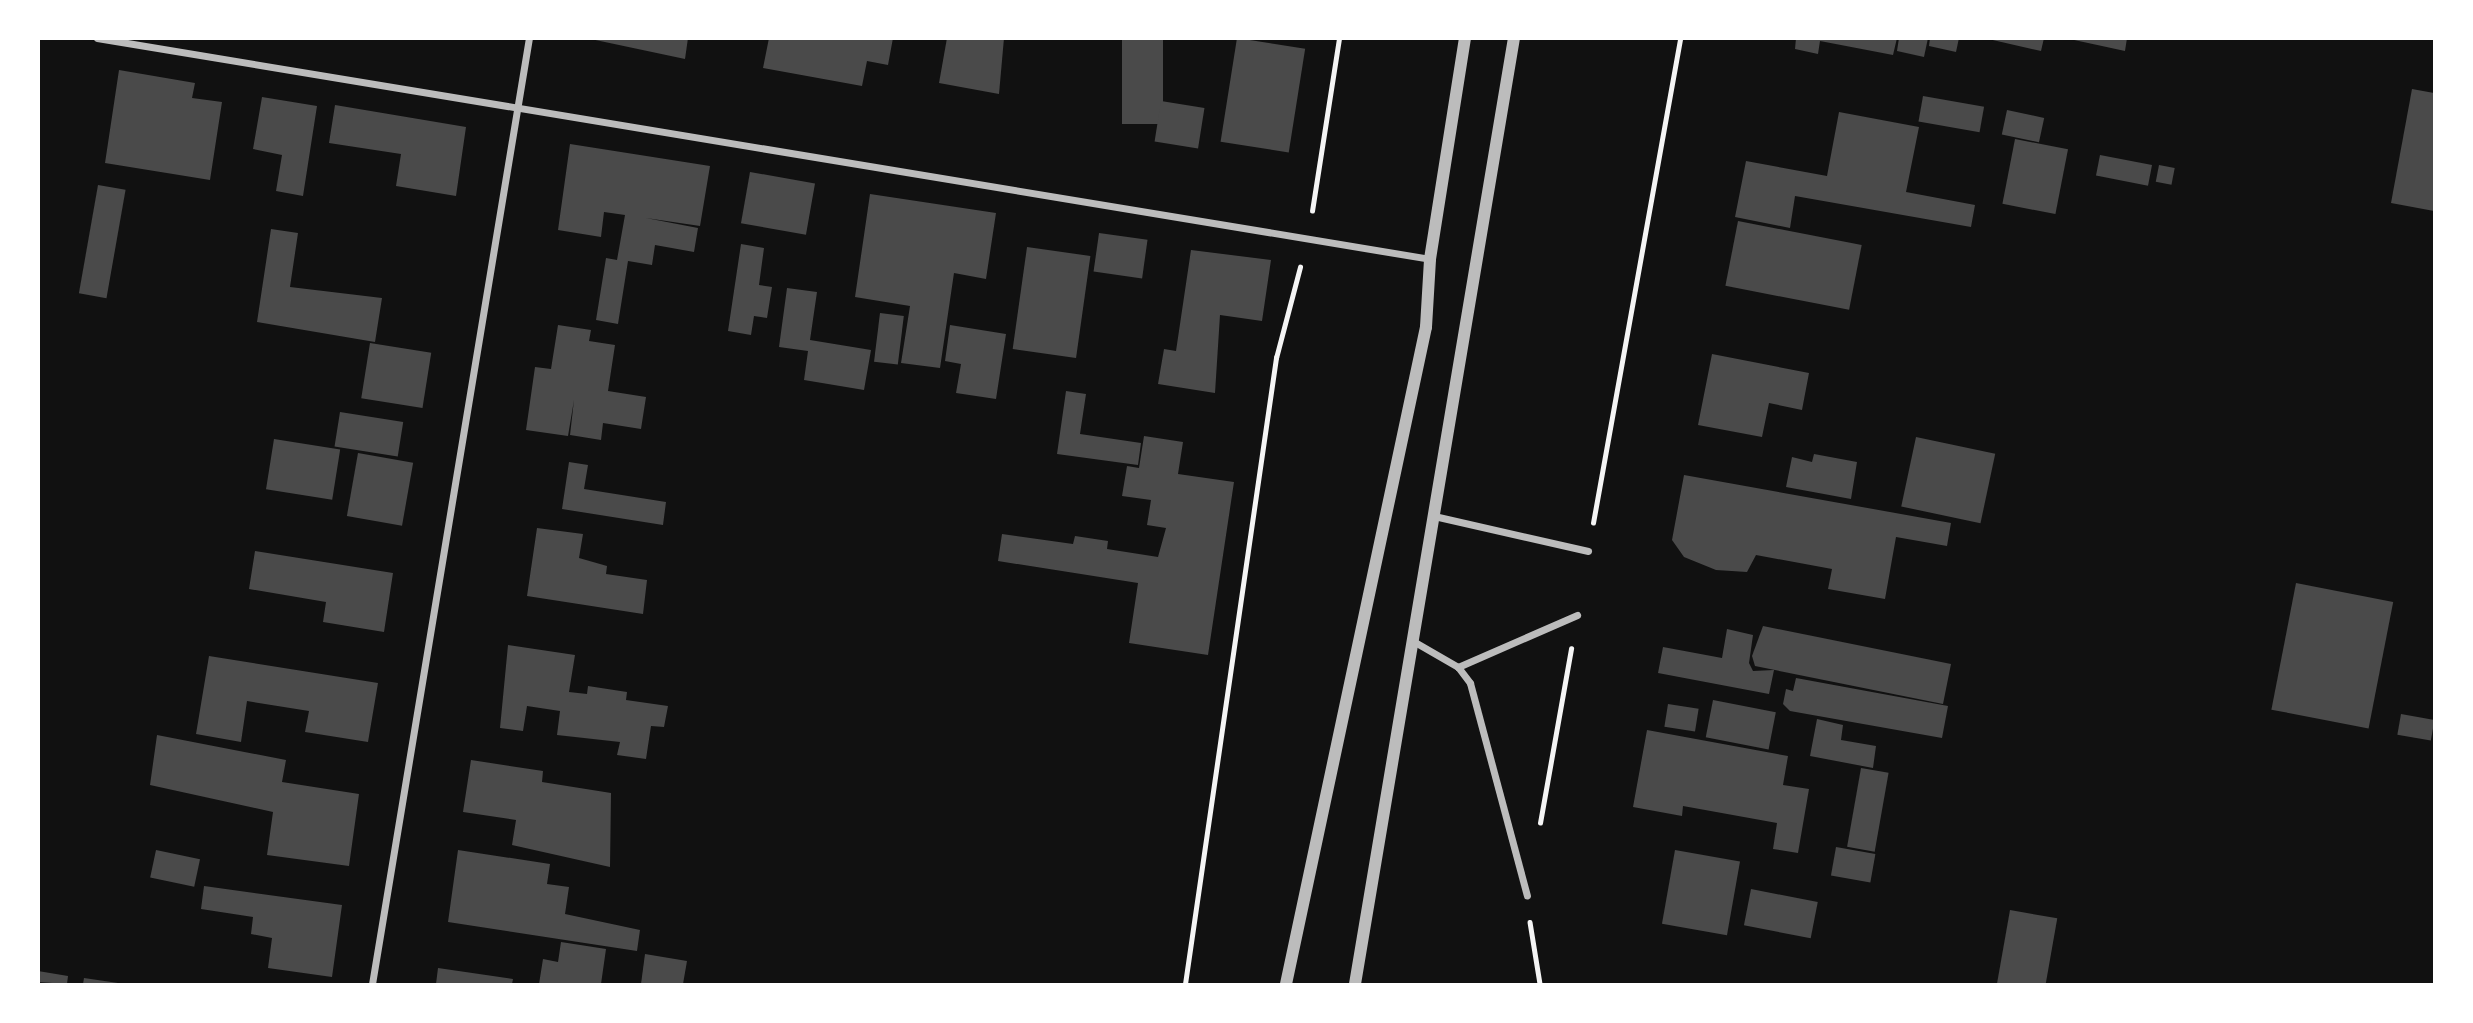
<!DOCTYPE html>
<style>
body{margin:0}
#map{position:relative;width:2473px;height:1023px;overflow:hidden;background:#111;font-family:"PT Sans Narrow",sans-serif}
div>[style]{position:absolute}
.building>*{inset:0;background:#4a4a4a;transform-origin:0 0}
.path>*{height:4.5px;margin:-2.25px;padding:0 2.25px;transform-origin:2.25px;border-radius:2.25px;background:#f5f5f5}
.minor>*{height:7px;margin:-3.5px;padding:0 3.5px;transform-origin:3.5px;border-radius:3.5px;background:#bcbcbc}
.tertiary>*{height:12px;margin:-6px;padding:0 6px;transform-origin:6px;border-radius:6px;background:#bcbcbc}
span{translate:-50% -50%;white-space:nowrap;text-align:center;line-height:1.15;-webkit-text-stroke:7px #fff;paint-order:stroke}
.frame{position:absolute;inset:0;border:40px solid #fff;pointer-events:none}
</style>
<div id="map">
<div class="building">
<i style="clip-path:polygon(586px 38px,688px 38px,685px 59px)"></i>
<i style="clip-path:polygon(769px 38px,893px 38px,888px 65px,867px 61px,862px 86px,763px 68px)"></i>
<i style="clip-path:polygon(947px 38px,1004px 38px,999px 94px,939px 83px)"></i>
<i style="left:1122px;top:38px;width:41px;height:86px"></i>
<i style="left:1237px;top:38px;width:69px;height:105px;rotate:9deg"></i>
<i style="clip-path:polygon(1796px 38px,1897px 38px,1893px 55px,1820px 41px,1818px 54px,1795px 49px)"></i>
<i style="clip-path:polygon(1899px 38px,1928px 38px,1924px 57px,1897px 51px)"></i>
<i style="clip-path:polygon(1930px 38px,1959px 38px,1956px 52px,1929px 46px)"></i>
<i style="clip-path:polygon(1984px 38px,2044px 38px,2041px 51px)"></i>
<i style="clip-path:polygon(2065px 38px,2127px 38px,2125px 51px)"></i>
<i style="clip-path:polygon(119px 70px,195px 83px,192px 98px,222px 102px,210px 180px,105px 163px)"></i>
<i style="clip-path:polygon(2412px 89px,2434px 93px,2434px 211px,2391px 203px)"></i>
<i style="left:1923px;top:96px;width:62px;height:26px;rotate:10deg"></i>
<i style="clip-path:polygon(262px 97px,317px 106px,303px 196px,276px 191px,282px 155px,253px 149px)"></i>
<i style="left:1161px;top:101px;width:44px;height:41px;rotate:9deg"></i>
<i style="clip-path:polygon(335px 105px,466px 127px,456px 196px,396px 186px,401px 154px,329px 143px)"></i>
<i style="left:2007px;top:110px;width:38px;height:25px;rotate:12deg"></i>
<i style="clip-path:polygon(1839px 112px,1919px 127px,1906px 192px,1975px 205px,1971px 227px,1795px 196px,1790px 228px,1735px 217px,1746px 161px,1827px 176px)"></i>
<i style="left:2015px;top:139px;width:54px;height:66px;rotate:11deg"></i>
<i style="clip-path:polygon(570px 144px,710px 166px,700px 226px,646px 218px,698px 228px,694px 252px,655px 245px,652px 265px,628px 261px,618px 324px,596px 320px,606px 258px,617px 260px,625px 215px,604px 212px,601px 237px,558px 230px)"></i>
<i style="left:2100px;top:155px;width:53px;height:21px;rotate:11deg"></i>
<i style="left:2159px;top:165px;width:16px;height:17px;rotate:11deg"></i>
<i style="left:750px;top:172px;width:66px;height:52px;rotate:10deg"></i>
<i style="left:98px;top:185px;width:28px;height:110px;rotate:10deg"></i>
<i style="clip-path:polygon(870px 194px,996px 213px,986px 279px,954px 273px,940px 368px,901px 363px,910px 306px,855px 297px)"></i>
<i style="left:1738px;top:221px;width:126px;height:66px;rotate:11deg"></i>
<i style="clip-path:polygon(271px 229px,298px 233px,290px 287px,382px 298px,375px 342px,257px 322px)"></i>
<i style="left:1099px;top:233px;width:49px;height:39px;rotate:8deg"></i>
<i style="clip-path:polygon(741px 244px,764px 248px,759px 285px,772px 287px,767px 318px,754px 316px,751px 335px,728px 331px)"></i>
<i style="left:1027px;top:247px;width:64px;height:103px;rotate:8deg"></i>
<i style="clip-path:polygon(1191px 250px,1271px 260px,1262px 321px,1220px 315px,1215px 393px,1158px 384px,1164px 349px,1176px 351px)"></i>
<i style="clip-path:polygon(787px 288px,817px 292px,810px 340px,871px 350px,864px 390px,804px 380px,808px 351px,779px 347px)"></i>
<i style="left:880px;top:313px;width:24px;height:49px;rotate:7deg"></i>
<i style="clip-path:polygon(558px 325px,591px 330px,589px 341px,615px 345px,608px 391px,646px 397px,641px 429px,603px 423px,601px 440px,570px 435px,574px 400px,568px 436px,526px 430px,535px 367px,551px 369px)"></i>
<i style="clip-path:polygon(950px 325px,1006px 334px,996px 399px,956px 393px,961px 364px,945px 361px)"></i>
<i style="left:370px;top:343px;width:62px;height:56px;rotate:9deg"></i>
<i style="clip-path:polygon(1712px 354px,1809px 373px,1802px 410px,1769px 403px,1762px 437px,1698px 425px)"></i>
<i style="clip-path:polygon(1066px 391px,1086px 394px,1080px 434px,1141px 443px,1138px 465px,1057px 454px)"></i>
<i style="left:340px;top:412px;width:64px;height:35px;rotate:9deg"></i>
<i style="clip-path:polygon(1144px 436px,1183px 442px,1178px 474px,1234px 482px,1208px 655px,1129px 643px,1138px 583px,998px 561px,1002px 534px,1073px 544px,1075px 536px,1108px 541px,1107px 549px,1158px 557px,1166px 528px,1147px 525px,1151px 500px,1122px 496px,1127px 466px,1139px 468px)"></i>
<i style="left:1916px;top:437px;width:81px;height:71px;rotate:12deg"></i>
<i style="left:274px;top:439px;width:67px;height:51px;rotate:9deg"></i>
<i style="left:358px;top:453px;width:56px;height:64px;rotate:10deg"></i>
<i style="clip-path:polygon(1814px 454px,1857px 462px,1851px 499px,1786px 487px,1792px 457px,1812px 462px)"></i>
<i style="clip-path:polygon(569px 462px,588px 465px,584px 489px,666px 502px,663px 525px,562px 509px)"></i>
<i style="clip-path:polygon(1684px 475px,1951px 523px,1947px 546px,1896px 537px,1885px 599px,1828px 589px,1832px 569px,1756px 555px,1747px 572px,1716px 570px,1684px 557px,1672px 540px)"></i>
<i style="clip-path:polygon(537px 528px,583px 534px,579px 558px,607px 566px,606px 574px,647px 580px,643px 614px,527px 596px)"></i>
<i style="clip-path:polygon(255px 551px,393px 573px,384px 632px,323px 622px,326px 602px,249px 589px)"></i>
<i style="left:2296px;top:583px;width:99px;height:129px;rotate:11deg"></i>
<i style="clip-path:polygon(1763px 626px,1951px 664px,1943px 704px,1755px 666px,1752px 656px)"></i>
<i style="clip-path:polygon(1727px 629px,1753px 635px,1749px 663px,1753px 671px,1774px 670px,1769px 694px,1658px 673px,1663px 647px,1722px 658px)"></i>
<i style="clip-path:polygon(508px 645px,575px 655px,569px 692px,587px 694px,588px 686px,627px 692px,626px 700px,668px 706px,664px 727px,651px 726px,646px 759px,617px 755px,620px 742px,557px 735px,560px 711px,527px 706px,523px 731px,500px 728px)"></i>
<i style="clip-path:polygon(209px 656px,378px 683px,368px 742px,305px 732px,309px 711px,247px 701px,241px 742px,196px 734px)"></i>
<i style="clip-path:polygon(1796px 678px,1948px 706px,1942px 738px,1790px 711px,1783px 704px,1786px 689px,1793px 691px)"></i>
<i style="left:1713px;top:700px;width:64px;height:38px;rotate:11deg"></i>
<i style="left:1668px;top:704px;width:31px;height:23px;rotate:9deg"></i>
<i style="left:2401px;top:714px;width:34px;height:21px;rotate:10deg"></i>
<i style="clip-path:polygon(1817px 719px,1843px 725px,1841px 740px,1876px 746px,1873px 768px,1810px 756px)"></i>
<i style="clip-path:polygon(1647px 730px,1788px 756px,1783px 785px,1809px 789px,1798px 853px,1773px 849px,1777px 823px,1683px 806px,1682px 816px,1633px 807px)"></i>
<i style="clip-path:polygon(157px 735px,286px 760px,282px 782px,359px 794px,349px 866px,267px 855px,273px 812px,150px 785px)"></i>
<i style="clip-path:polygon(471px 760px,543px 771px,542px 782px,611px 793px,610px 867px,512px 845px,516px 820px,463px 812px)"></i>
<i style="left:1861px;top:768px;width:28px;height:80px;rotate:10deg"></i>
<i style="left:1836px;top:847px;width:40px;height:29px;rotate:10deg"></i>
<i style="left:156px;top:850px;width:45px;height:28px;rotate:12deg"></i>
<i style="clip-path:polygon(458px 850px,550px 864px,547px 884px,569px 887px,565px 914px,640px 930px,637px 951px,448px 922px)"></i>
<i style="left:1675px;top:850px;width:66px;height:75px;rotate:10deg"></i>
<i style="clip-path:polygon(204px 886px,342px 905px,332px 977px,268px 968px,272px 938px,251px 934px,253px 917px,201px 909px)"></i>
<i style="left:1751px;top:889px;width:68px;height:37px;rotate:11deg"></i>
<i style="left:2010px;top:910px;width:48px;height:75px;rotate:10deg"></i>
<i style="clip-path:polygon(561px 942px,606px 949px,601px 984px,539px 984px,543px 959px,558px 962px)"></i>
<i style="clip-path:polygon(645px 954px,687px 961px,683px 984px,641px 984px)"></i>
<i style="clip-path:polygon(438px 968px,513px 979px,512px 984px,436px 984px)"></i>
<i style="clip-path:polygon(38px 971px,68px 976px,67px 984px,38px 982px)"></i>
<i style="clip-path:polygon(84px 978px,118px 983px,118px 984px,83px 984px)"></i>
</div>
<div class="path">
<i style="left:1312px;top:211px;width:175px;rotate:-81.1deg"></i>
<i style="left:1593px;top:523px;width:493px;rotate:-79.8deg"></i>
<i style="left:1540px;top:823px;width:177px;rotate:-79.9deg"></i>
<i style="left:1530px;top:922px;width:63px;rotate:80.8deg"></i>
<i style="left:1185px;top:984px;width:633px;rotate:-81.73deg"></i>
<i style="left:1276px;top:358px;width:94px;rotate:-75.2deg"></i>
</div>
<div class="minor">
<i style="left:97px;top:38px;width:1351px;rotate:9.41deg"></i>
<i style="left:1434px;top:516px;width:158px;rotate:12.8deg"></i>
<i style="left:1413px;top:641px;width:52px;rotate:30deg"></i>
<i style="left:1458px;top:667px;width:20px;rotate:53deg"></i>
<i style="left:1470px;top:683px;width:220px;rotate:75deg"></i>
<i style="left:1458px;top:667px;width:130px;rotate:-23.6deg"></i>
<i style="left:372px;top:984px;width:959px;rotate:-80.58deg"></i>
</div>
<div class="tertiary">
<i style="left:1286px;top:984px;width:672px;rotate:-77.97deg"></i>
<i style="left:1426px;top:327px;width:68px;rotate:-86.6deg"></i>
<i style="left:1430px;top:259px;width:224px;rotate:-81deg"></i>
<i style="left:1355px;top:984px;width:959px;rotate:-80.46deg"></i>
</div>
<div class="frame"></div>
</div>
